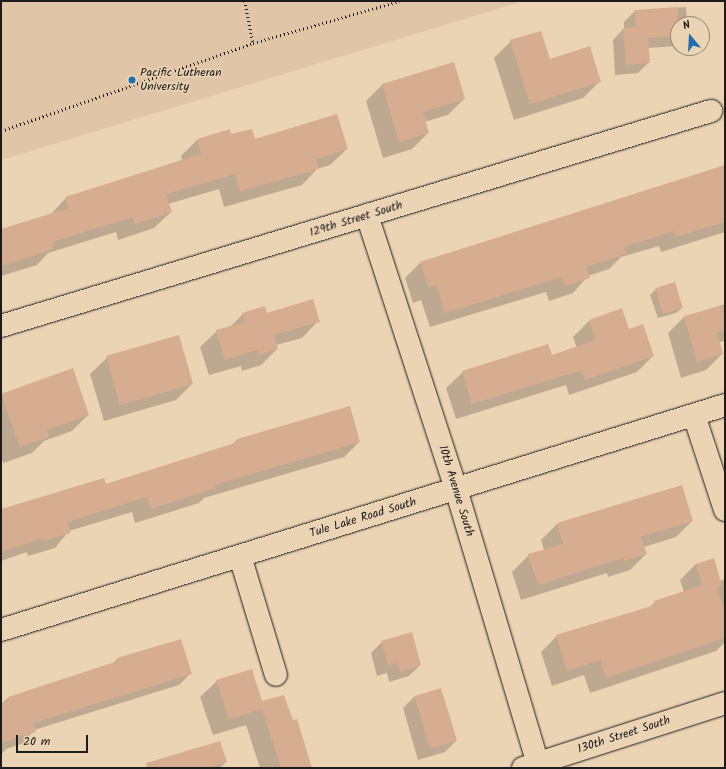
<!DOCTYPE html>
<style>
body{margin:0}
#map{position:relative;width:726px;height:769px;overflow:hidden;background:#ebd4b4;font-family:Kalam,sans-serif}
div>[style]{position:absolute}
.built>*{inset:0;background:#e1c5a7}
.shadow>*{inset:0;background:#0003}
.building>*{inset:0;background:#d7ad92;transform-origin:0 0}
.path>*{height:2.5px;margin-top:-1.25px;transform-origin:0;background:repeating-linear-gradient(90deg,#1c1c1c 0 1px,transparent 0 4px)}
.roads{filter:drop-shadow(0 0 1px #1c1c1c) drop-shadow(0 0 1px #1c1c1c)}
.minor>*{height:22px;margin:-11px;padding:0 11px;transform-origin:11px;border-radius:11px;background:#ebd4b4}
.dots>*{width:11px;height:11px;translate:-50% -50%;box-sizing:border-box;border:2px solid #ebd4b4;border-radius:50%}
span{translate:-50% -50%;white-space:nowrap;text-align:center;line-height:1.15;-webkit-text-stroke:3px #ebd4b4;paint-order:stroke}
.poi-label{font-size:12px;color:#1c1c1c}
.left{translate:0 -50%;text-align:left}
.street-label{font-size:12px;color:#1c1c1c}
.frame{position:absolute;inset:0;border:2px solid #1c1c1c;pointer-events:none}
.north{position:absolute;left:670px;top:16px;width:40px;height:40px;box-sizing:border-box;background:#ebd4b4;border:1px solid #988a77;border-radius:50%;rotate:342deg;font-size:11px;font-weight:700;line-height:16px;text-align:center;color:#1c1c1c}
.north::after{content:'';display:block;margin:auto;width:14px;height:18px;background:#1f6fb2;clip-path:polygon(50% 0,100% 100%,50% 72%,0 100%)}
.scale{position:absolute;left:16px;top:735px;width:72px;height:18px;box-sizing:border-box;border:2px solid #1c1c1c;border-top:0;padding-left:5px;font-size:12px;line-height:14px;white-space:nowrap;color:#1c1c1c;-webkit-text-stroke:3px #ebd4b4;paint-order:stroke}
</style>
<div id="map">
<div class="built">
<i style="clip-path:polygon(1px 1px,524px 1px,1px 160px)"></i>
</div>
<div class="shadow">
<i style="clip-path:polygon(686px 7px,687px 24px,678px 24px,677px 46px,648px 48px,649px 62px,638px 73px,615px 75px,613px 40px,624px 28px,624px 22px,635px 11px)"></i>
<i style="clip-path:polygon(511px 41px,549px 60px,599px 82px,583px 98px,514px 120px,494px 58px)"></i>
<i style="clip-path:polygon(382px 85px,464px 99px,448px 115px,424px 122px,428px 133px,412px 149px,383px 158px,366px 101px)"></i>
<i style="clip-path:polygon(231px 136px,347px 149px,330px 165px,317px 169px,302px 185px,224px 207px,219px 189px,168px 204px,171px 212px,154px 228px,118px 240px,116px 232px,48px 253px,37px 265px,1px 276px,1px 230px,50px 215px,66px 198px,182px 160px,181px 156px,197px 140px)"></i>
<i style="clip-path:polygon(725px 167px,725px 232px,661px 252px,659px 246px,621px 257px,609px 269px,588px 276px,573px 293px,549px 301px,546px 292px,430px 327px,421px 300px,413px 303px,405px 278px,421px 262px)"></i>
<i style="clip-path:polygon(655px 290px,682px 308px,676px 313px,658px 318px,650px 295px)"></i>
<i style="clip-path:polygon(725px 304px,725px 341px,719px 342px,722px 354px,706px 370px,681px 378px,668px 333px,684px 317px)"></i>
<i style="clip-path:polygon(243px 314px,267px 315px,318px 321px,302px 338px,276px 345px,277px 349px,261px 365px,242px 371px,241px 366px,209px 375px,200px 347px,217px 331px,230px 327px)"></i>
<i style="clip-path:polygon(590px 320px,628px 330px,653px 356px,637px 372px,569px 395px,566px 385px,456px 419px,446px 388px,463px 372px,551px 357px,577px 348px,573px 337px)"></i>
<i style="clip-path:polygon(107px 358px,192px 384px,176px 400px,104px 421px,90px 374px)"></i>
<i style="clip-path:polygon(1px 395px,88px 415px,72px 431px,44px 441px,32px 453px,3px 463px,1px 456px)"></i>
<i style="clip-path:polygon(349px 407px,359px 442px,344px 457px,204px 498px,199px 503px,135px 523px,132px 512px,69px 531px,55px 548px,28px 556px,27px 552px,1px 561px,1px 512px,105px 485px,233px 444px,237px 440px)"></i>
<i style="clip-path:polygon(682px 487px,692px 521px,676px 537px,644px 547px,646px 554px,630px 570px,608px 577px,607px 573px,521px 600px,512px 572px,529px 555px,544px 550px,541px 540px,557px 524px)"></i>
<i style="clip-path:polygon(696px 564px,720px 581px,725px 579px,725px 642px,716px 651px,590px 693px,584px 675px,552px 686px,541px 652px,557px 636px,649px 608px,655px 602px,684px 592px,680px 580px)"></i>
<i style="clip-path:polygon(180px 640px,190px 674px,179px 685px,34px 730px,24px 743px,6px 749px,1px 755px,1px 704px,8px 698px,113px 664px,117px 659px)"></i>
<i style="clip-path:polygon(382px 642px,420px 665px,409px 676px,389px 682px,387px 673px,377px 676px,371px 653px)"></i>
<i style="clip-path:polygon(217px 681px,262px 703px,311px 768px,260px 768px,246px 725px,213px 735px,200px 697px)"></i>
<i style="clip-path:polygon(440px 689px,456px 741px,445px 752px,418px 760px,403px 708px,414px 697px)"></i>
<i style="clip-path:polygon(226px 762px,220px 768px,147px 768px,152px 763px)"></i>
</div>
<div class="building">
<i style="clip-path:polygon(678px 7px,678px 36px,648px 38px,650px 63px,626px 65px,623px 28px,636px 27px,634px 10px)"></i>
<i style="clip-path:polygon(541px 31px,550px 59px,590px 46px,601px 82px,530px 104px,510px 40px)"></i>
<i style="clip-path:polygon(454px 62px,465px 99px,423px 112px,429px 133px,399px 142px,382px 84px)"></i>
<i style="clip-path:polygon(337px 114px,348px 149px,316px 159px,319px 169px,240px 191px,235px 174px,166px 194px,172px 212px,135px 224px,133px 217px,52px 242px,54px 249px,1px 266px,1px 229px,69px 208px,65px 197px,201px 154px,197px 139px,230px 129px,231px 134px,252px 129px,255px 139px)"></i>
<i style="clip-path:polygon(725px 165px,725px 222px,676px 237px,674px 231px,624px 247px,626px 254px,586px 267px,590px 278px,565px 286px,562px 277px,445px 313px,437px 285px,429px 288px,420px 262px)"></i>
<i style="left:675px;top:282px;width:27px;height:21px;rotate:73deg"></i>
<i style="clip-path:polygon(313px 299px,320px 322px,274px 335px,278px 349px,259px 355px,257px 350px,225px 360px,216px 330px,245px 322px,242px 313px,265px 306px,267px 313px)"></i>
<i style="clip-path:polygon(725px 305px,725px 330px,717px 332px,723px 354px,697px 362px,684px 316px)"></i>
<i style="clip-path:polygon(622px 308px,629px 329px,643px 324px,654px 356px,585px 380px,582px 370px,472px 404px,462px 371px,548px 344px,552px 355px,596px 340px,589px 320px)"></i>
<i style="left:179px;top:335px;width:51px;height:76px;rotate:74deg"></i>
<i style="clip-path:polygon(73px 368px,89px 415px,47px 430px,49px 437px,20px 447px,1px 394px)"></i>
<i style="clip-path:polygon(350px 406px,360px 442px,215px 485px,216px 488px,151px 509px,147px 497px,67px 522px,71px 533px,44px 541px,43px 538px,1px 552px,1px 509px,104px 478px,106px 484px,238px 442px,237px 439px)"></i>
<i style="clip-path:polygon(682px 485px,693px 521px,641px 537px,647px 554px,624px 561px,623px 558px,538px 585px,528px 554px,563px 544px,557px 523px)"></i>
<i style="clip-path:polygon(714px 558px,722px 585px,717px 587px,725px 612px,725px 638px,606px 678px,600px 660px,567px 671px,556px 635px,655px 605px,654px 601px,702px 585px,696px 564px)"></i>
<i style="clip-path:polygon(412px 632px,421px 665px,400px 672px,398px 663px,388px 665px,381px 641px)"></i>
<i style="clip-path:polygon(181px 639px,192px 674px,33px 723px,36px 732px,1px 743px,1px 703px,9px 701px,8px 697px,118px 661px,117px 658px)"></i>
<i style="clip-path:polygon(252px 669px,262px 701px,284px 695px,293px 720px,297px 719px,312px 768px,281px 768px,262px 709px,229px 719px,216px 680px)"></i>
<i style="left:441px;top:688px;width:55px;height:28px;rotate:73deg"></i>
<i style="clip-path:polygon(220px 741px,227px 762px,209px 768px,147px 768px,146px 763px)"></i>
</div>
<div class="path">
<i style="left:245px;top:1px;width:43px;rotate:79.2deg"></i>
<i style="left:1px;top:131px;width:267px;rotate:-19.2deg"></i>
<i style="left:253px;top:43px;width:152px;rotate:-16deg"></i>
</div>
<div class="roads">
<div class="minor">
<i style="left:367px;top:215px;width:288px;rotate:72deg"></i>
<i style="left:456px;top:489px;width:291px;rotate:73.4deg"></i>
<i style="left:1px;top:326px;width:742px;rotate:-16.85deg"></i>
<i style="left:694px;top:415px;width:100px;rotate:71.9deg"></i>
<i style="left:240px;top:556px;width:124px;rotate:73.2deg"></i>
<i style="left:1px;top:630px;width:758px;rotate:-17.26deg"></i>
<i style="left:523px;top:768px;width:212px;rotate:-17.8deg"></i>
</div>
</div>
<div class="dots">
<i style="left:132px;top:80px;background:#1f6fb2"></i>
</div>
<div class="poi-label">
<span class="left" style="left:140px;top:80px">Pacific Lutheran<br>University</span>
</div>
<div class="street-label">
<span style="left:356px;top:219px;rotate:-17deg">129th Street South</span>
<span style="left:456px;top:491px;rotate:73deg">10th Avenue South</span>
<span style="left:363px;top:518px;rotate:-17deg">Tule Lake Road South</span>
<span style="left:624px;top:735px;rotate:-18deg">130th Street South</span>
</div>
<div class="frame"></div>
<div class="north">N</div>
<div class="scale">20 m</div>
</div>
